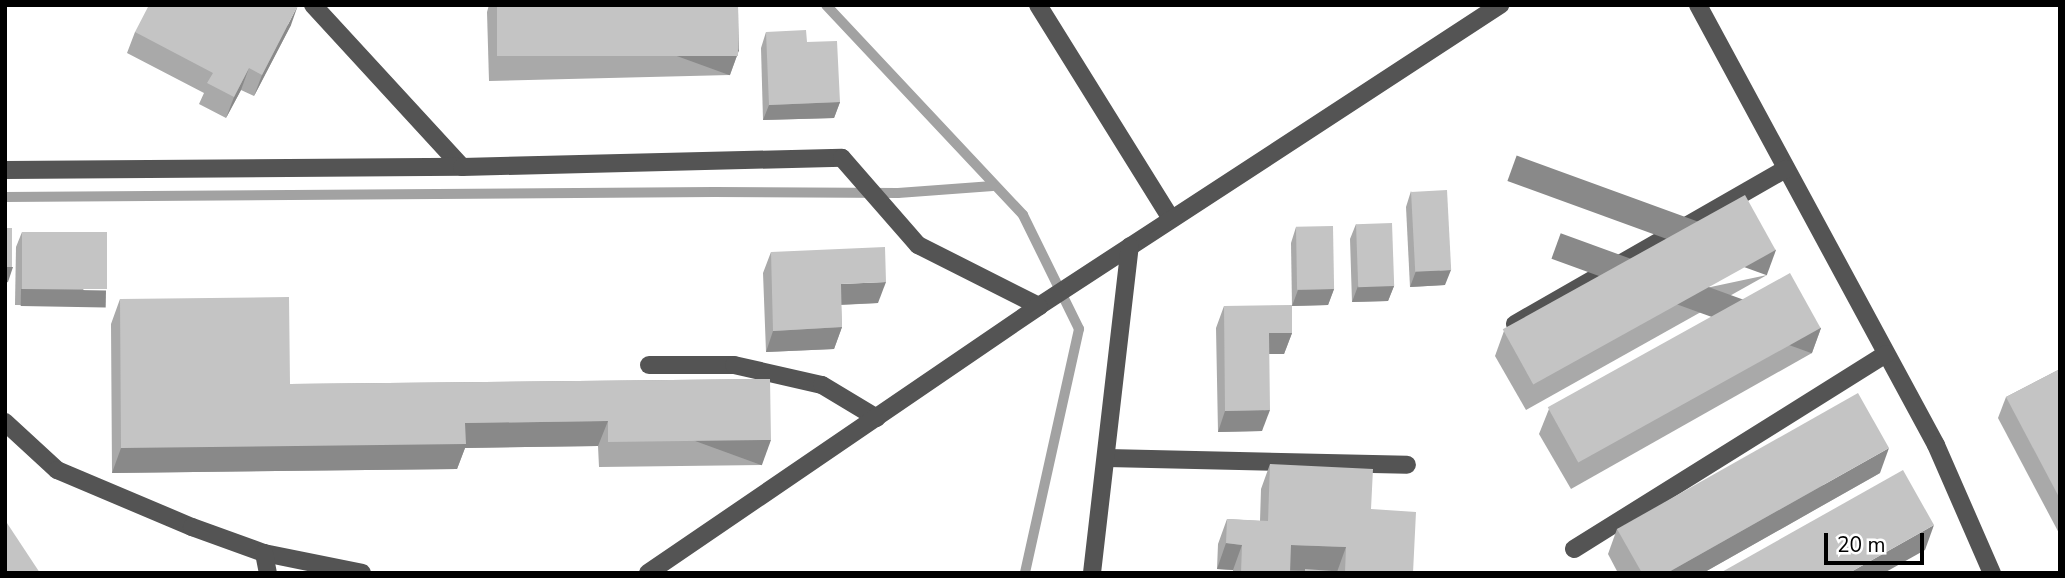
<!DOCTYPE html>
<style>
body{margin:0}
#map{position:relative;width:2065px;height:578px;overflow:hidden;background:#fff;font-family:"Nunito Sans",sans-serif}
div>[style]{position:absolute}
.stream>*{height:10px;margin:-5px;padding:0 5px;transform-origin:5px;border-radius:5px;background:#a2a2a2}
.minor>*{height:18px;margin:-9px;padding:0 9px;transform-origin:9px;border-radius:9px;background:#545454}
.wall>*{inset:0;background:#a9a9a9}
.shaded-wall>*{inset:0;background:#898989;transform-origin:0 0}
.building>*{inset:0;background:#c4c4c4;transform-origin:0 0}
span{translate:-50% -50%;white-space:nowrap;text-align:center;line-height:1.15;-webkit-text-stroke:7px #fff;paint-order:stroke}
.frame{position:absolute;inset:0;border:7px solid #000;pointer-events:none}
.scale{position:absolute;left:1824px;top:533px;width:100px;height:32px;box-sizing:border-box;border:4px solid #000;border-top:0;padding-left:9px;font-size:21px;line-height:24px;white-space:nowrap;color:#000;-webkit-text-stroke:5px #fff;paint-order:stroke}
</style>
<div id="map">
<div class="stream">
<i style="left:826px;top:5px;width:288px;rotate:46.8deg"></i>
<i style="left:1023px;top:215px;width:127px;rotate:63.8deg"></i>
<i style="left:1079px;top:329px;width:250px;rotate:102.5deg"></i>
<i style="left:5px;top:197px;width:709px;rotate:-0.4deg"></i>
<i style="left:714px;top:192px;width:184px;rotate:0.3deg"></i>
<i style="left:898px;top:193px;width:95px;rotate:-4.2deg"></i>
</div>
<div class="minor">
<i style="left:313px;top:5px;width:220px;rotate:47.4deg"></i>
<i style="left:1038px;top:5px;width:252px;rotate:58.1deg"></i>
<i style="left:1698px;top:5px;width:500px;rotate:61.59deg"></i>
<i style="left:1936px;top:445px;width:140px;rotate:66.4deg"></i>
<i style="left:5px;top:170px;width:457px;rotate:-0.4deg"></i>
<i style="left:462px;top:167px;width:380px;rotate:-1.4deg"></i>
<i style="left:842px;top:158px;width:116px;rotate:48.9deg"></i>
<i style="left:918px;top:245px;width:136px;rotate:26.8deg"></i>
<i style="left:1039px;top:306px;width:551px;rotate:-33.14deg"></i>
<i style="left:1515px;top:324px;width:312px;rotate:-29.8deg"></i>
<i style="left:649px;top:365px;width:85px"></i>
<i style="left:734px;top:365px;width:90px;rotate:12.8deg"></i>
<i style="left:822px;top:385px;width:64px;rotate:31deg"></i>
<i style="left:5px;top:422px;width:71px;rotate:42.7deg"></i>
<i style="left:57px;top:470px;width:147px;rotate:22.9deg"></i>
<i style="left:192px;top:527px;width:77px;rotate:19.9deg"></i>
<i style="left:264px;top:553px;width:100px;rotate:11.5deg"></i>
<i style="left:1107px;top:458px;width:300px;rotate:1.3deg"></i>
<i style="left:1574px;top:549px;width:368px;rotate:-32deg"></i>
<i style="left:264px;top:553px;width:20px;rotate:79deg"></i>
<i style="left:648px;top:573px;width:473px;rotate:-34.3deg"></i>
<i style="left:1092px;top:573px;width:329px;rotate:-83.4deg"></i>
</div>
<div class="wall">
<i style="clip-path:polygon(489px 5px,738px 5px,739px 50px,730px 75px,489px 81px,487px 12px)"></i>
<i style="clip-path:polygon(291px 25px,254px 96px,241px 90px,226px 118px,199px 104px,204px 93px,127px 53px,135px 32px)"></i>
<i style="clip-path:polygon(766px 32px,807px 42px,840px 102px,834px 118px,763px 120px,761px 48px)"></i>
<i style="clip-path:polygon(1411px 191px,1445px 285px,1410px 287px,1406px 207px)"></i>
<i style="clip-path:polygon(1356px 224px,1394px 286px,1388px 301px,1352px 302px,1350px 239px)"></i>
<i style="clip-path:polygon(1296px 227px,1334px 289px,1328px 305px,1292px 306px,1291px 243px)"></i>
<i style="clip-path:polygon(22px 232px,101px 306px,15px 305px,16px 247px)"></i>
<i style="clip-path:polygon(771px 252px,878px 303px,841px 305px,842px 327px,834px 349px,766px 352px,763px 273px)"></i>
<i style="clip-path:polygon(1767px 275px,1526px 410px,1495px 356px,1504px 331px)"></i>
<i style="clip-path:polygon(120px 299px,290px 384px,770px 379px,762px 465px,599px 467px,598px 446px,465px 448px,457px 469px,112px 473px,111px 324px)"></i>
<i style="clip-path:polygon(1224px 306px,1292px 333px,1284px 354px,1269px 354px,1262px 431px,1218px 432px,1216px 328px)"></i>
<i style="clip-path:polygon(1821px 328px,1812px 353px,1571px 489px,1539px 434px,1549px 409px)"></i>
<i style="clip-path:polygon(2060px 369px,2060px 535px,1998px 418px,2006px 397px)"></i>
<i style="clip-path:polygon(1270px 464px,1371px 509px,1413px 573px,1304px 573px,1304px 571px,1290px 571px,1290px 573px,1233px 573px,1233px 570px,1217px 569px,1218px 544px,1227px 519px,1260px 521px,1261px 489px)"></i>
<i style="clip-path:polygon(1880px 473px,1703px 573px,1618px 573px,1608px 554px,1617px 529px)"></i>
</div>
<div class="shaded-wall">
<i style="clip-path:polygon(298px 5px,291px 25px,254px 96px,262px 75px)"></i>
<i style="left:739px;top:50px;width:27px;height:241px;rotate:110deg"></i>
<i style="clip-path:polygon(249px 68px,241px 90px,226px 118px,234px 97px)"></i>
<i style="clip-path:polygon(840px 102px,834px 118px,763px 120px,769px 105px)"></i>
<i style="left:1776px;top:250px;width:27px;height:276px;rotate:110deg"></i>
<i style="clip-path:polygon(5px 267px,13px 267px,8px 282px,5px 283px)"></i>
<i style="clip-path:polygon(1451px 270px,1445px 285px,1410px 287px,1416px 271px)"></i>
<i style="clip-path:polygon(886px 282px,878px 303px,833px 305px,841px 284px)"></i>
<i style="clip-path:polygon(1358px 286px,1394px 286px,1388px 301px,1352px 302px)"></i>
<i style="left:21px;top:289px;width:85px;height:17px;rotate:1deg"></i>
<i style="clip-path:polygon(1334px 289px,1328px 305px,1292px 306px,1298px 290px)"></i>
<i style="clip-path:polygon(842px 327px,834px 349px,766px 352px,773px 331px)"></i>
<i style="left:1821px;top:328px;width:27px;height:277px;rotate:110deg"></i>
<i style="clip-path:polygon(1269px 333px,1292px 333px,1284px 354px,1261px 354px)"></i>
<i style="clip-path:polygon(1270px 410px,1262px 431px,1218px 432px,1225px 411px)"></i>
<i style="clip-path:polygon(608px 421px,598px 446px,465px 448px,457px 469px,112px 473px,121px 448px,465px 423px)"></i>
<i style="left:771px;top:440px;width:27px;height:163px;rotate:110deg"></i>
<i style="clip-path:polygon(1889px 448px,1880px 473px,1703px 573px,1667px 573px)"></i>
<i style="clip-path:polygon(1934px 525px,1925px 550px,1884px 573px,1849px 573px)"></i>
<i style="clip-path:polygon(1226px 543px,1242px 545px,1233px 570px,1217px 569px)"></i>
<i style="clip-path:polygon(1291px 545px,1346px 547px,1337px 572px,1282px 570px)"></i>
</div>
<div class="building">
<i style="clip-path:polygon(149px 5px,298px 5px,262px 75px,249px 68px,234px 97px,207px 83px,213px 73px,135px 32px)"></i>
<i style="left:497px;top:5px;width:241px;height:51px"></i>
<i style="clip-path:polygon(806px 30px,807px 42px,837px 41px,840px 102px,769px 105px,766px 32px)"></i>
<i style="left:1447px;top:190px;width:80px;height:36px;rotate:87deg"></i>
<i style="left:1745px;top:195px;width:63px;height:277px;rotate:61deg"></i>
<i style="left:1392px;top:223px;width:63px;height:36px;rotate:88deg"></i>
<i style="left:1333px;top:226px;width:63px;height:37px;rotate:89deg"></i>
<i style="left:5px;top:228px;width:7px;height:39px"></i>
<i style="left:22px;top:232px;width:85px;height:57px"></i>
<i style="clip-path:polygon(885px 247px,886px 282px,841px 284px,842px 327px,773px 331px,771px 252px)"></i>
<i style="left:1790px;top:273px;width:63px;height:277px;rotate:61deg"></i>
<i style="clip-path:polygon(289px 297px,290px 384px,770px 379px,771px 440px,608px 442px,608px 421px,465px 423px,466px 444px,121px 448px,120px 299px)"></i>
<i style="clip-path:polygon(1292px 305px,1292px 333px,1269px 333px,1270px 410px,1225px 411px,1224px 306px)"></i>
<i style="clip-path:polygon(2060px 369px,2060px 499px,2006px 397px)"></i>
<i style="clip-path:polygon(1858px 393px,1889px 448px,1667px 573px,1642px 573px,1617px 529px)"></i>
<i style="clip-path:polygon(1270px 464px,1373px 469px,1371px 509px,1416px 512px,1413px 573px,1305px 573px,1305px 569px,1345px 572px,1346px 547px,1291px 545px,1290px 573px,1241px 573px,1242px 545px,1226px 543px,1227px 519px,1268px 521px)"></i>
<i style="clip-path:polygon(1903px 470px,1934px 525px,1849px 573px,1720px 573px)"></i>
<i style="clip-path:polygon(5px 520px,40px 573px,5px 573px)"></i>
</div>
<div class="frame"></div>
<div class="scale">20 m</div>
</div>
